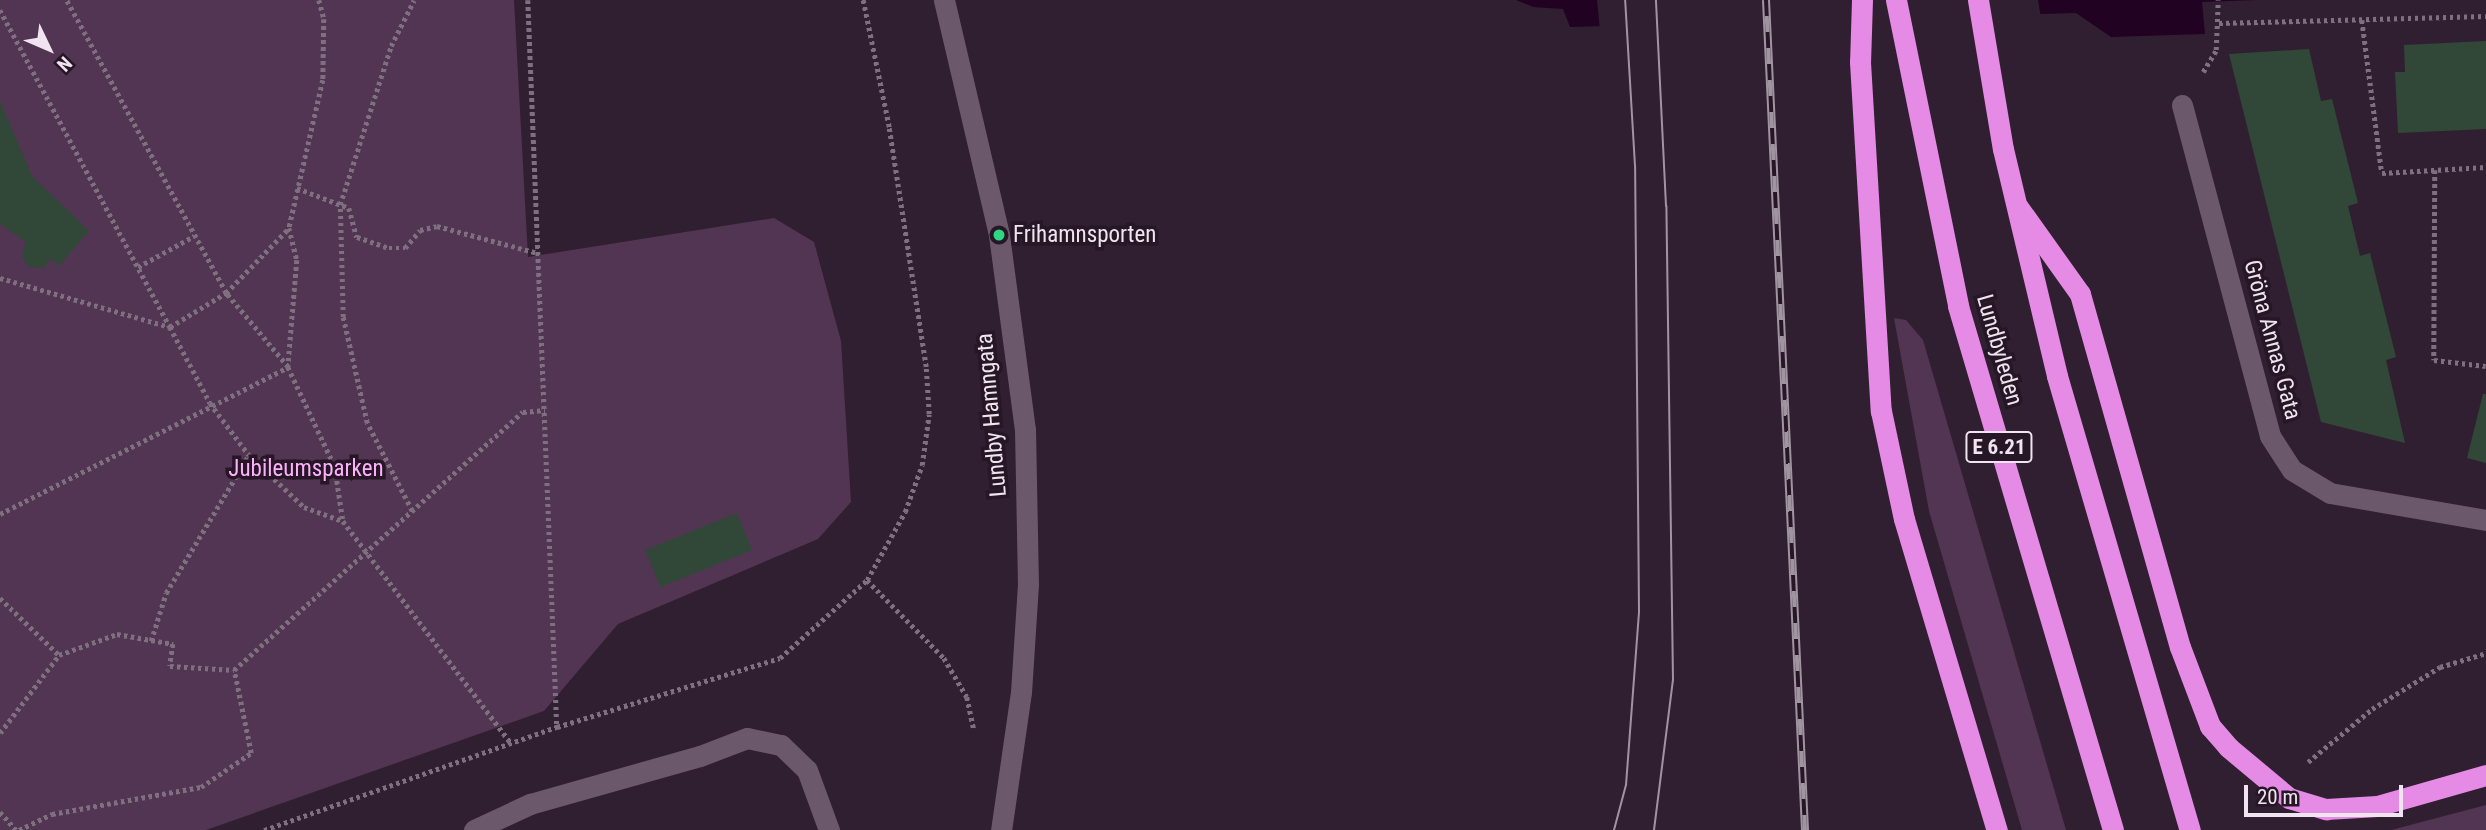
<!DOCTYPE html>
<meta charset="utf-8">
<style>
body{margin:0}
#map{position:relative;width:2486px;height:830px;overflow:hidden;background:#301f30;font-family:"Roboto Condensed",sans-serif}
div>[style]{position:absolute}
.green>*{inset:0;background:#523552}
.water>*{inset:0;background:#220223}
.pier>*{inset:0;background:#301f30}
.building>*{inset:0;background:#314839;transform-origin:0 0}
.path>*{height:4.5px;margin-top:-2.25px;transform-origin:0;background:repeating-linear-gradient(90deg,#7f707f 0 3.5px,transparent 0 7px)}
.minor>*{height:21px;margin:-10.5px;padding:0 10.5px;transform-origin:10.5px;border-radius:10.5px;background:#6c586b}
.highway>*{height:21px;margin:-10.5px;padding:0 10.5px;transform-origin:10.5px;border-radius:10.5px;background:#e58ae5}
.tram>*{height:2px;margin:-1px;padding:0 1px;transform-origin:1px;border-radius:1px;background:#a194a1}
.rail>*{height:8px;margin-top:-4px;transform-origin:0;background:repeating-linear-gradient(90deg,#261626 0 16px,#a194a1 0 32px);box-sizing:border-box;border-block:2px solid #a194a1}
.dots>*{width:19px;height:19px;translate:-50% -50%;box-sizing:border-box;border:4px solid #261626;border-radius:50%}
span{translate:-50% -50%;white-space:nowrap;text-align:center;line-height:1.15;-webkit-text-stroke:7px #261626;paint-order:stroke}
.shield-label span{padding:2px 5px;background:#261626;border:2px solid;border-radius:5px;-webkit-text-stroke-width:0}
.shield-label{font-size:21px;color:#efe4ef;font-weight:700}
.poi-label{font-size:23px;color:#efe4ef}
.left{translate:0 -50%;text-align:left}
.street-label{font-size:23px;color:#efe4ef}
.park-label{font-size:23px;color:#fcb2fb}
.north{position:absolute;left:14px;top:14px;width:70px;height:70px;-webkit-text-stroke:5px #261626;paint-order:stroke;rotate:134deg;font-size:19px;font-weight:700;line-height:28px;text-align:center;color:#efe4ef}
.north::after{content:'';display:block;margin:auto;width:24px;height:32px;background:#efe4ef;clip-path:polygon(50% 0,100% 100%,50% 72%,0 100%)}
.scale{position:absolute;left:2244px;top:785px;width:159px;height:32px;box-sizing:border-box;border:4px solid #efe4ef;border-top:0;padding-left:9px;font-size:21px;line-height:24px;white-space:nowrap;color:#efe4ef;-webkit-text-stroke:5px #261626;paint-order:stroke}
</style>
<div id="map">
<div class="green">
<i style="clip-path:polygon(0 0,514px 0,528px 257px,774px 218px,814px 242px,841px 341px,851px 502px,818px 539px,618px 624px,544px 711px,206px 830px,0 830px)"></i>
<i style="clip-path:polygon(1894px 318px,1906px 320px,1923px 340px,2066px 830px,2022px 830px,1929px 511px)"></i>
<i style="clip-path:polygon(2486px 805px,2486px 830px,2391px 830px,2395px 829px)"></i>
</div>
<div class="water">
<i style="clip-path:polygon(1516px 0,2257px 0,2202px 2px,2205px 34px,2111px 37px,2076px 13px,1570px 27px,1563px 9px,1533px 7px)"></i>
</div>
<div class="pier">
<i style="clip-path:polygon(1597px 0,2038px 0,2041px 18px,1600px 30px)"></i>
</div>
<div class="building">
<i style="clip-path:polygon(2486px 41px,2486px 129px,2398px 133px,2395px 72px,2405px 72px,2404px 45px)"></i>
<i style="clip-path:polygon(2309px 49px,2321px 101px,2332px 99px,2358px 203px,2348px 206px,2360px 256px,2370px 253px,2396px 357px,2386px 360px,2405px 443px,2321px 422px,2229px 54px)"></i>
<i style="clip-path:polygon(0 101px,32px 176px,89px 231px,59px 266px,50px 259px,44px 268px,28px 267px,22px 256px,26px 242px,0 224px)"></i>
<i style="clip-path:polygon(2483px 394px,2486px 394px,2486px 463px,2467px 458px)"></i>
<i style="left:737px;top:513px;width:40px;height:99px;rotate:68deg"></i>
</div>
<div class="path">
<i style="left:319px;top:0;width:20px;rotate:75deg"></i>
<i style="left:324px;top:19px;width:61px;rotate:90.9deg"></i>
<i style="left:323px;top:80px;width:152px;rotate:102.9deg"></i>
<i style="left:289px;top:228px;width:33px;rotate:76deg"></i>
<i style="left:297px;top:260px;width:107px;rotate:94.8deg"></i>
<i style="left:288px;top:367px;width:110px;rotate:64.8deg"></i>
<i style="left:335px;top:467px;width:55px;rotate:81.6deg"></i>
<i style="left:528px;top:0;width:728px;rotate:87.72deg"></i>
<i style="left:0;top:10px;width:360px;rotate:61.8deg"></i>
<i style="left:170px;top:327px;width:66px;rotate:-31.3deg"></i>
<i style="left:226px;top:293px;width:89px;rotate:-45.9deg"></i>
<i style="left:2362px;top:20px;width:154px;rotate:82.6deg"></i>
<i style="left:2382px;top:173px;width:104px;rotate:-3.3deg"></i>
<i style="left:2219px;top:23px;width:267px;rotate:-1.5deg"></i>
<i style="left:2203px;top:72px;width:26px;rotate:-59deg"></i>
<i style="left:2216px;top:50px;width:50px;rotate:-87.7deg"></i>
<i style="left:2435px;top:170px;width:190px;rotate:90.3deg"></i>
<i style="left:2434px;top:360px;width:52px;rotate:6.6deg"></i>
<i style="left:297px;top:188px;width:56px;rotate:21deg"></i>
<i style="left:349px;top:208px;width:30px;rotate:75deg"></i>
<i style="left:357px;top:237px;width:34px;rotate:19deg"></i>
<i style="left:389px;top:248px;width:16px"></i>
<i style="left:405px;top:248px;width:23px;rotate:-50deg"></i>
<i style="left:420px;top:230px;width:17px;rotate:-13deg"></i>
<i style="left:437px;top:226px;width:105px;rotate:15deg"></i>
<i style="left:138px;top:267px;width:64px;rotate:-29deg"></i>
<i style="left:0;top:278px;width:177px;rotate:16.1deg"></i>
<i style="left:170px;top:327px;width:86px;rotate:62.2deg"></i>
<i style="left:210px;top:403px;width:65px;rotate:53.1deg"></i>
<i style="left:249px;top:455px;width:76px;rotate:43.4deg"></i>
<i style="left:304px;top:507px;width:41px;rotate:19.7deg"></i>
<i style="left:343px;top:521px;width:278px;rotate:52.9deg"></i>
<i style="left:412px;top:511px;width:99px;rotate:-117.1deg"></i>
<i style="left:367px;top:423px;width:109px;rotate:-102.8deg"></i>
<i style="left:343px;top:317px;width:112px;rotate:-91.5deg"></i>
<i style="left:340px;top:205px;width:167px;rotate:-72.2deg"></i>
<i style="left:391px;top:46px;width:51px;rotate:-63.4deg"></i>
<i style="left:0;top:514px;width:323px;rotate:-27deg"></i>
<i style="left:288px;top:367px;width:97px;rotate:-130deg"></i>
<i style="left:226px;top:293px;width:334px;rotate:-118.6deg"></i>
<i style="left:867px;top:580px;width:110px;rotate:45.4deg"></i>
<i style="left:944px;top:658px;width:45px;rotate:59.5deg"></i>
<i style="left:967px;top:697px;width:33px;rotate:78deg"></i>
<i style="left:0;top:598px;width:82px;rotate:44deg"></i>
<i style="left:151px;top:641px;width:50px;rotate:-72.6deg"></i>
<i style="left:166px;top:593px;width:161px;rotate:-59deg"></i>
<i style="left:0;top:733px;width:98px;rotate:-52.9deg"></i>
<i style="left:59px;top:655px;width:62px;rotate:-19.9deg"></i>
<i style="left:117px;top:634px;width:57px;rotate:10.1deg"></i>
<i style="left:173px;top:644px;width:22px;rotate:98deg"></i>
<i style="left:170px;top:666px;width:64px;rotate:3.6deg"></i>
<i style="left:234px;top:670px;width:387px;rotate:-41.8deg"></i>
<i style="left:523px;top:412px;width:22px;rotate:-5deg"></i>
<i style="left:2308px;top:762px;width:83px;rotate:-39.6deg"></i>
<i style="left:2372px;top:709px;width:80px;rotate:-31.7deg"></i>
<i style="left:2440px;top:667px;width:48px;rotate:-16.9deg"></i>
<i style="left:0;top:812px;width:24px;rotate:48deg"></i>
<i style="left:19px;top:830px;width:37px;rotate:-26deg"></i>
<i style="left:52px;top:814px;width:151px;rotate:-10.3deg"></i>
<i style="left:201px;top:787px;width:60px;rotate:-34.2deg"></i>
<i style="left:251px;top:753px;width:85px;rotate:-101.6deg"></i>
<i style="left:264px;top:830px;width:311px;rotate:-19.4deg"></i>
<i style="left:557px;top:727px;width:233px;rotate:-17.2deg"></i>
<i style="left:780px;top:658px;width:117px;rotate:-41.9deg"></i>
<i style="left:867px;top:580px;width:78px;rotate:-60.8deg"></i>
<i style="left:905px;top:512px;width:50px;rotate:-70.1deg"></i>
<i style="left:922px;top:465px;width:51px;rotate:-82.2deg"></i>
<i style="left:929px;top:414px;width:47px;rotate:-93.7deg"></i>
<i style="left:926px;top:367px;width:243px;rotate:-98.8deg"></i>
<i style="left:889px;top:127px;width:130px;rotate:-101.6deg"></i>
</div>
<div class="minor">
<i style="left:944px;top:0;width:241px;rotate:76.8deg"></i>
<i style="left:999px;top:235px;width:196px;rotate:82.4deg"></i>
<i style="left:1025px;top:429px;width:155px;rotate:88.9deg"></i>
<i style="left:1028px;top:584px;width:108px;rotate:93.7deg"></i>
<i style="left:1021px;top:692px;width:139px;rotate:98.2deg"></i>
<i style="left:2182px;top:105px;width:342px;rotate:75.1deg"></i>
<i style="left:2270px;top:436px;width:40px;rotate:57.1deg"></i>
<i style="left:2292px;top:470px;width:44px;rotate:31.2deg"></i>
<i style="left:2330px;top:493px;width:158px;rotate:9.8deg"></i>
<i style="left:474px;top:830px;width:62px;rotate:-24.9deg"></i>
<i style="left:530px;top:804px;width:177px;rotate:-15.8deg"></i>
<i style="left:700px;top:756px;width:50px;rotate:-21deg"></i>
<i style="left:747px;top:738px;width:35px;rotate:12deg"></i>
<i style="left:781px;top:745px;width:36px;rotate:44deg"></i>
<i style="left:807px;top:770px;width:64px;rotate:69.9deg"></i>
</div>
<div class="highway">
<i style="left:1862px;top:0;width:62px;rotate:91.8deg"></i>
<i style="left:1860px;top:62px;width:350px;rotate:86.6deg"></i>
<i style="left:1881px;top:411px;width:110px;rotate:78deg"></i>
<i style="left:1904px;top:519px;width:325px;rotate:73.4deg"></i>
<i style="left:1896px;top:0;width:312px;rotate:78.5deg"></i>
<i style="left:1958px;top:306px;width:546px;rotate:73.52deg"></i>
<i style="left:1978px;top:0;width:151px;rotate:80.5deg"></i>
<i style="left:2003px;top:149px;width:233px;rotate:76.6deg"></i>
<i style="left:2057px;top:376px;width:473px;rotate:73.7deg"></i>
<i style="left:2018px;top:207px;width:107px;rotate:54.5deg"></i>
<i style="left:2080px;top:294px;width:367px;rotate:74.2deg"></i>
<i style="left:2180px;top:647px;width:85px;rotate:69.2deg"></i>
<i style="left:2210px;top:726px;width:28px;rotate:49deg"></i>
<i style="left:2228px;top:747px;width:80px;rotate:39.9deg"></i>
<i style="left:2289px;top:798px;width:39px;rotate:17deg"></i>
<i style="left:2326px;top:809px;width:51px;rotate:-3.4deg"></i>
<i style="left:2377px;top:806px;width:113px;rotate:-15.9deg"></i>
</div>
<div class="tram">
<i style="left:1614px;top:830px;width:47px;rotate:-75.1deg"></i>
<i style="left:1626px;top:785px;width:173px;rotate:-85.7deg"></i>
<i style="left:1639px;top:612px;width:446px;rotate:-90.5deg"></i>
<i style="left:1635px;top:166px;width:166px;rotate:-93.4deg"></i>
<i style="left:1654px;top:830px;width:151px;rotate:-82.8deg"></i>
<i style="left:1673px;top:680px;width:474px;rotate:-90.8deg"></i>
<i style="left:1666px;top:206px;width:206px;rotate:-92.8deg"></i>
</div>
<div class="rail">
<i style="left:1766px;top:0;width:831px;rotate:87.31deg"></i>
</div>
<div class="dots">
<i style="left:999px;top:235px;background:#2cd884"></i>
</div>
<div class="shield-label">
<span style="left:1999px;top:447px">E 6.21</span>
</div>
<div class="poi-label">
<span class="left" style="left:1013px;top:235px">Frihamnsporten</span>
</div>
<div class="street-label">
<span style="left:2272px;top:340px;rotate:75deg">Gröna Annas Gata</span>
<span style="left:1999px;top:350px;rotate:74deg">Lundbyleden</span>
<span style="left:992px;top:415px;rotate:-95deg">Lundby Hamngata</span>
</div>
<div class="park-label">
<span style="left:306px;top:469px">Jubileumsparken</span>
</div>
<div class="north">N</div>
<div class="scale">20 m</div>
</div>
